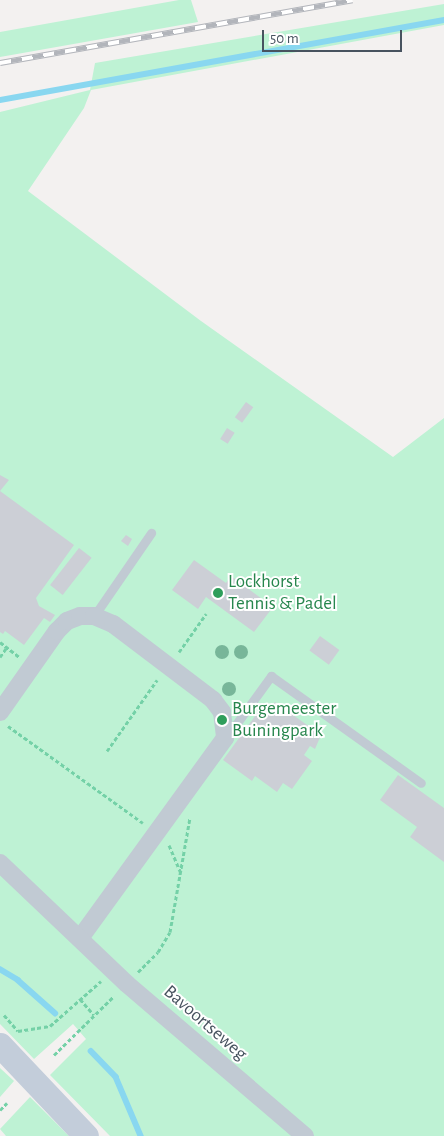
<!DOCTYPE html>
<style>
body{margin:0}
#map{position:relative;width:444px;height:1136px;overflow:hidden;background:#f3f1f0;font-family:"Alegreya Sans",sans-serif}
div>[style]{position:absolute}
.green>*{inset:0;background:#bef2d4}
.stream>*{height:5.5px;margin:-2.75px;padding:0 2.75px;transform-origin:2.75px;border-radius:2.75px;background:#89d7f0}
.building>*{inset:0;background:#cccfd6;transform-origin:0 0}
.path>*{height:3px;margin-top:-1.5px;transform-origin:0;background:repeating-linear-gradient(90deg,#74d1a7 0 4px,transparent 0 6.5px)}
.lane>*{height:9px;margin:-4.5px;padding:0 4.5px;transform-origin:4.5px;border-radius:4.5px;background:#c1cad3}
.street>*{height:18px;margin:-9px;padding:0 9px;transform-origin:9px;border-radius:9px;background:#c1cad3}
.secondary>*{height:25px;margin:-12.5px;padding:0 12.5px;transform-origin:12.5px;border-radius:12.5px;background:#c3cdda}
.rail>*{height:5.5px;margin-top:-2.75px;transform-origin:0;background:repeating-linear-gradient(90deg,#fff 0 11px,#b2b5bb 0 22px);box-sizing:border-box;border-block:1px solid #b2b5bb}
.trees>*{width:14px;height:14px;margin:-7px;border-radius:50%;background:#78b699}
.dots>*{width:14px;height:14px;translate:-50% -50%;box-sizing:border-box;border:2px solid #fff;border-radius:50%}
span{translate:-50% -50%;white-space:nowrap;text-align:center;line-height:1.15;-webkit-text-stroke:4px #fff;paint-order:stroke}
.leisure-label{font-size:19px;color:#27864d}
.left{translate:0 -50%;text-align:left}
.street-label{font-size:19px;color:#47535f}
.scale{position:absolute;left:262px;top:30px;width:140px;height:22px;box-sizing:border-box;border:2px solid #47535f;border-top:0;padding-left:6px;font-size:15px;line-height:18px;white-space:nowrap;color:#47535f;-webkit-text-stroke:4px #fff;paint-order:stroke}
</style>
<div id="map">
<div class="green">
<i style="clip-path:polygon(179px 0,191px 0,198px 22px,0 57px,0 32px)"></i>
<i style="clip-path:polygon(444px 4px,444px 25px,91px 90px,84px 108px,28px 191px,201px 321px,393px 457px,444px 418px,444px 1136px,110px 1136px,50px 1075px,86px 1039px,73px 1024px,34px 1059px,0 1024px,0 112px,90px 90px,95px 63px)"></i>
<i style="clip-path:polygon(0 1068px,14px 1081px,0 1097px)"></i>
<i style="clip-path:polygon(30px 1097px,69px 1136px,6px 1136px,0 1129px)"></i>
</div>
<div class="stream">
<i style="left:0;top:100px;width:451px;rotate:-10.2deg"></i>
<i style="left:0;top:969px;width:21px;rotate:31deg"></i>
<i style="left:18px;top:980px;width:50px;rotate:41.7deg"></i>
<i style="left:91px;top:1051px;width:36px;rotate:46deg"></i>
<i style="left:116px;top:1077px;width:64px;rotate:67deg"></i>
</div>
<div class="building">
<i style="left:246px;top:402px;width:9px;height:19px;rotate:36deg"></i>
<i style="left:227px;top:428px;width:9px;height:13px;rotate:32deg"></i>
<i style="clip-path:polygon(0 475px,9px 480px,0 491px,74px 545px,36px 598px,39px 606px,55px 615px,50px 622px,44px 618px,24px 645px,5px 631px,3px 634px,0 632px)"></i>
<i style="clip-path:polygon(126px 535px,132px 539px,128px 546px,121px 541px)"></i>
<i style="left:79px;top:548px;width:16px;height:47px;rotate:38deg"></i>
<i style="clip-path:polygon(194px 560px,226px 583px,231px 576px,273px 607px,254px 632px,206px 597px,198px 609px,172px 590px)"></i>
<i style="left:320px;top:636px;width:24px;height:18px;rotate:36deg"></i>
<i style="clip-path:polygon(275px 702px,321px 735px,315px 749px,310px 746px,304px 755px,312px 761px,292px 789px,283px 783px,277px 792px,255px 776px,252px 781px,223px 760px,258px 712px,264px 716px)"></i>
<i style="clip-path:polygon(398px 775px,444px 808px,444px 862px,410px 837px,417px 827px,380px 800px)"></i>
</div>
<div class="path">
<i style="left:0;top:642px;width:24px;rotate:38deg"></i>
<i style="left:179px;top:652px;width:47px;rotate:-54.6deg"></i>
<i style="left:0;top:657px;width:12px;rotate:-55deg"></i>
<i style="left:8px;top:726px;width:166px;rotate:35.7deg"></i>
<i style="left:107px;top:751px;width:87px;rotate:-54.8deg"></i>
<i style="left:169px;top:845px;width:30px;rotate:67deg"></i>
<i style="left:138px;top:972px;width:28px;rotate:-45deg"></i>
<i style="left:158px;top:952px;width:23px;rotate:-59deg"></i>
<i style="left:170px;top:932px;width:117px;rotate:-80.1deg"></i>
<i style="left:80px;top:999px;width:21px;rotate:49deg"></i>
<i style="left:4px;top:1015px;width:21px;rotate:49deg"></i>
<i style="left:18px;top:1031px;width:32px;rotate:-9deg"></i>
<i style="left:50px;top:1026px;width:68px;rotate:-41.4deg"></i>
<i style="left:54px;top:1055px;width:84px;rotate:-44.5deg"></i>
<i style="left:0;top:1110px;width:10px;rotate:-45deg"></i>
</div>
<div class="lane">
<i style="left:94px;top:616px;width:101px;rotate:-55.5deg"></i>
<i style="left:226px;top:738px;width:77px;rotate:-54deg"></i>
<i style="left:271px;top:676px;width:184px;rotate:35.5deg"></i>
</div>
<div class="street">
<i style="left:0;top:712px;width:99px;rotate:-54.9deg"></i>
<i style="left:57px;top:631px;width:14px;rotate:-45deg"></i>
<i style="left:67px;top:621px;width:14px;rotate:-21deg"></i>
<i style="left:80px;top:616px;width:14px"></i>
<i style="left:94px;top:616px;width:21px;rotate:23deg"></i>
<i style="left:113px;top:624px;width:126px;rotate:37.2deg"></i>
<i style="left:213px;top:700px;width:15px;rotate:53deg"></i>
<i style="left:222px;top:712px;width:26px;rotate:83deg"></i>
<i style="left:225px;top:738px;width:247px;rotate:125.9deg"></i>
<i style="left:0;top:863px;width:175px;rotate:43.6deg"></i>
<i style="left:127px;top:984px;width:234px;rotate:40.5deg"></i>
</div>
<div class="secondary">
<i style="left:0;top:1045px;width:125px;rotate:46.6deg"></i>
</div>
<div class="rail">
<i style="left:0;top:63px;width:358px;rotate:-10.1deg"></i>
</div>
<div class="trees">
<i style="left:222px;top:652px"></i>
<i style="left:241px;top:652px"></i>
<i style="left:229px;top:689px"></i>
</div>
<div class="dots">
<i style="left:218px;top:593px;background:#2e9e5b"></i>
<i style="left:222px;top:720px;background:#2e9e5b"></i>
</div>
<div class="leisure-label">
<span class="left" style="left:228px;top:593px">Lockhorst<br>Tennis &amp; Padel</span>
<span class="left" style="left:232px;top:720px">Burgemeester<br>Buiningpark</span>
</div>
<div class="street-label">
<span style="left:205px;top:1023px;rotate:41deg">Bavoortseweg</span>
</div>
<div class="scale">50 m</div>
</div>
